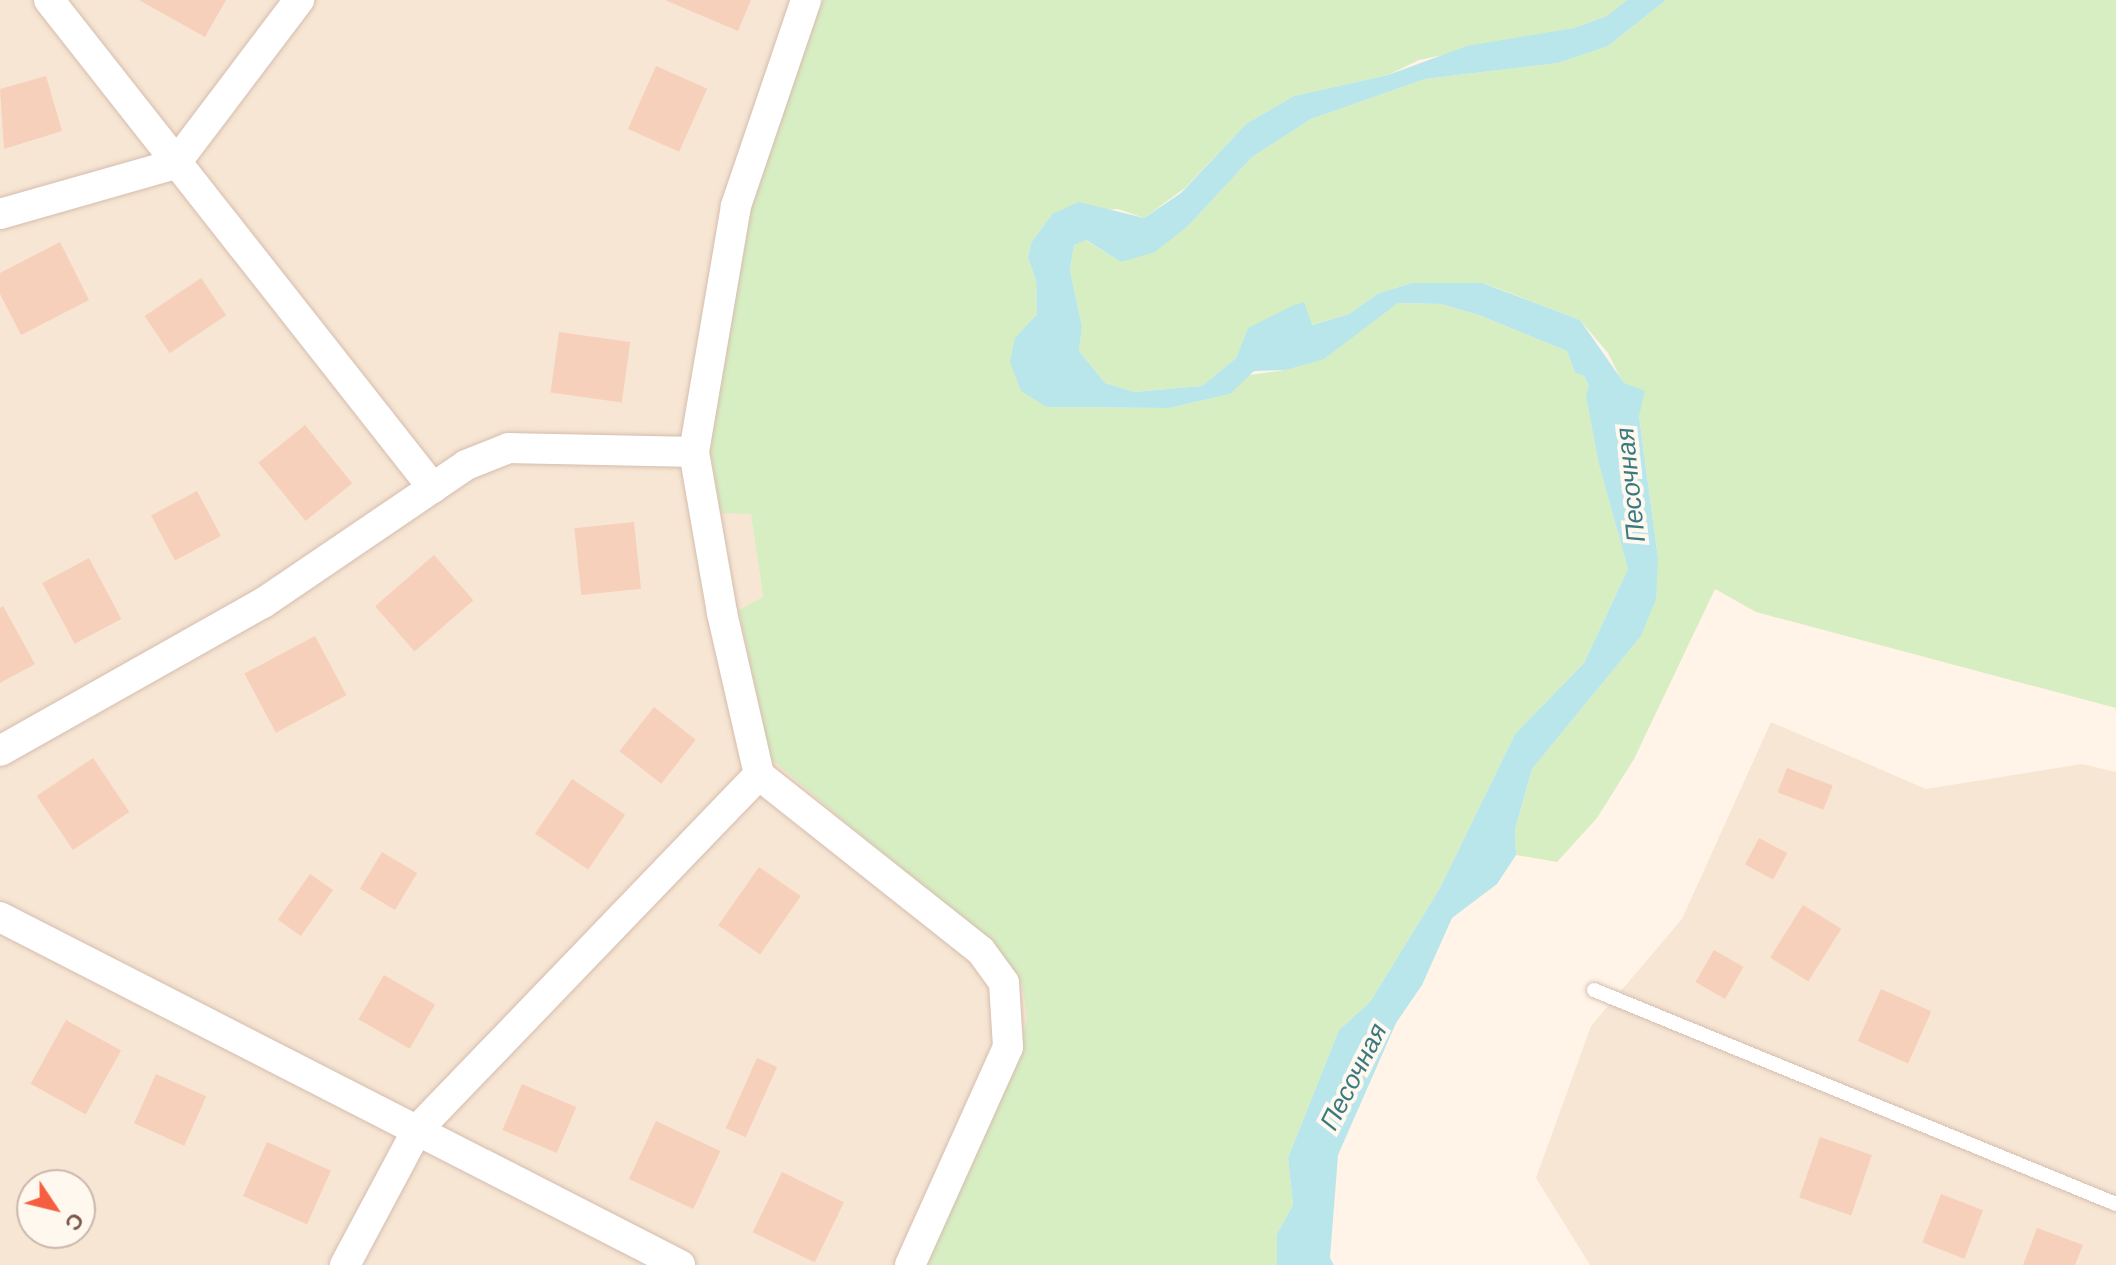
<!DOCTYPE html>
<meta charset="utf-8">
<style>
body{margin:0}
#map{position:relative;width:2116px;height:1265px;overflow:hidden;background:#fff4e7;font-family:Arial,sans-serif}
div>[style]{position:absolute}
.residential>*{inset:0;background:#f7e6d4}
.green>*{inset:0;background:#d7eec3}
.water>*{inset:0;background:#b8e6eb}
.building>*{inset:0;background:#f7d0bb;transform-origin:0 0}
.roads{filter:drop-shadow(0 0 2px #d5bdae) drop-shadow(0 0 2px #d5bdae)}
.service>*{height:14px;margin:-7px;padding:0 7px;transform-origin:7px;border-radius:7px;background:#fff}
.minor>*{height:30px;margin:-15px;padding:0 15px;transform-origin:15px;border-radius:15px;background:#fff}
span{translate:-50% -50%;white-space:nowrap;text-align:center;line-height:1.15;-webkit-text-stroke:8px #fff8ef;paint-order:stroke}
.water-label{font-size:26px;color:#397a82;font-style:italic}
.north{position:absolute;left:16px;top:1169px;width:80px;height:80px;box-sizing:border-box;background:#fff8ef;border:2px solid #cbb8ac;border-radius:50%;rotate:125deg;font-size:22px;font-weight:700;line-height:32px;text-align:center;color:#7c5848}
.north::after{content:'';display:block;margin:auto;width:28px;height:36px;background:#f55f40;clip-path:polygon(50% 0,100% 100%,50% 72%,0 100%)}
</style>
<div id="map">
<div class="residential">
<i style="clip-path:polygon(evenodd,0 0,823px 0,776px 119px,721px 512px,751px 513px,763px 598px,1022px 984px,1027px 1019px,1016px 1057px,919px 1265px,0 1265px,0 0,32px 1185px,80px 1185px,80px 1233px,32px 1233px,32px 1185px)"></i>
<i style="clip-path:polygon(1771px 722px,1926px 789px,2082px 764px,2116px 772px,2116px 1265px,1590px 1265px,1536px 1178px,1591px 1026px,1682px 919px)"></i>
</div>
<div class="green">
<i style="clip-path:polygon(823px 0,1627px 0,1607px 16px,1574px 28px,1419px 60px,1388px 75px,1294px 96px,1246px 124px,1185px 188px,1144px 218px,1118px 209px,1052px 214px,1031px 243px,1028px 258px,1036px 280px,1037px 314px,1026px 326px,1047px 407px,1169px 408px,1230px 394px,1243px 376px,1285px 370px,1398px 303px,1441px 304px,1479px 315px,1567px 351px,1575px 373px,1584px 376px,1589px 386px,1599px 465px,1628px 569px,1584px 663px,1515px 734px,1440px 888px,1370px 1002px,1339px 1030px,1288px 1158px,1293px 1205px,1277px 1234px,1277px 1265px,919px 1265px,1016px 1057px,1027px 1019px,1022px 984px,994px 948px,770px 758px,739px 610px,763px 597px,751px 514px,721px 513px,710px 451px,749px 203px)"></i>
<i style="clip-path:polygon(1666px 0,2116px 0,2116px 708px,1756px 612px,1715px 589px,1634px 759px,1597px 818px,1557px 862px,1516px 855px,1515px 829px,1532px 769px,1641px 636px,1658px 558px,1639px 416px,1608px 353px,1580px 320px,1502px 290px,1482px 283px,1412px 283px,1379px 293px,1349px 314px,1311px 325px,1305px 311px,1248px 328px,1236px 358px,1202px 386px,1134px 392px,1105px 383px,1079px 351px,1082px 327px,1070px 270px,1074px 245px,1085px 240px,1121px 262px,1188px 226px,1252px 157px,1311px 119px,1425px 79px,1558px 63px,1608px 46px)"></i>
</div>
<div class="water">
<i style="clip-path:polygon(1627px 0,1666px 0,1608px 46px,1558px 63px,1425px 79px,1311px 119px,1252px 157px,1188px 226px,1155px 252px,1121px 262px,1086px 240px,1074px 245px,1070px 270px,1082px 327px,1079px 351px,1105px 383px,1134px 392px,1202px 386px,1236px 358px,1248px 328px,1294px 305px,1304px 302px,1312px 325px,1349px 314px,1379px 293px,1412px 283px,1482px 283px,1580px 320px,1624px 383px,1645px 391px,1639px 416px,1658px 558px,1656px 599px,1641px 636px,1532px 769px,1515px 829px,1516px 855px,1497px 884px,1452px 918px,1422px 985px,1396px 1023px,1338px 1155px,1330px 1258px,1334px 1265px,1277px 1265px,1277px 1234px,1293px 1205px,1288px 1158px,1339px 1030px,1370px 1002px,1440px 888px,1515px 734px,1584px 663px,1628px 569px,1599px 465px,1586px 395px,1589px 386px,1584px 376px,1575px 373px,1567px 351px,1479px 315px,1441px 304px,1398px 303px,1324px 359px,1285px 370px,1254px 371px,1230px 394px,1169px 408px,1047px 407px,1021px 391px,1010px 362px,1015px 338px,1037px 314px,1036px 280px,1028px 258px,1031px 243px,1052px 214px,1079px 202px,1144px 218px,1181px 193px,1246px 124px,1294px 96px,1388px 75px,1467px 46px,1574px 28px,1607px 16px)"></i>
</div>
<div class="building">
<i style="clip-path:polygon(139px 0,226px 0,205px 37px)"></i>
<i style="clip-path:polygon(665px 0,751px 0,738px 31px)"></i>
<i style="left:656px;top:66px;width:56px;height:69px;rotate:24deg"></i>
<i style="clip-path:polygon(46px 76px,62px 131px,4px 149px,0 89px)"></i>
<i style="clip-path:polygon(60px 242px,89px 300px,21px 335px,0 294px,0 273px)"></i>
<i style="left:201px;top:278px;width:45px;height:68px;rotate:56deg"></i>
<i style="left:559px;top:332px;width:72px;height:61px;rotate:8deg"></i>
<i style="left:305px;top:425px;width:75px;height:60px;rotate:51deg"></i>
<i style="left:197px;top:491px;width:51px;height:52px;rotate:62deg"></i>
<i style="left:634px;top:522px;width:67px;height:60px;rotate:84deg"></i>
<i style="left:434px;top:555px;width:60px;height:78px;rotate:49deg"></i>
<i style="left:89px;top:558px;width:69px;height:53px;rotate:62deg"></i>
<i style="clip-path:polygon(3px 606px,35px 664px,0 683px,0 608px)"></i>
<i style="left:315px;top:636px;width:67px;height:80px;rotate:62deg"></i>
<i style="left:654px;top:707px;width:53px;height:56px;rotate:38deg"></i>
<i style="left:93px;top:758px;width:65px;height:68px;rotate:56deg"></i>
<i style="left:1787px;top:768px;width:49px;height:26px;rotate:21deg"></i>
<i style="left:572px;top:779px;width:64px;height:66px;rotate:34deg"></i>
<i style="left:1759px;top:838px;width:32px;height:30px;rotate:28deg"></i>
<i style="left:382px;top:852px;width:41px;height:43px;rotate:31deg"></i>
<i style="left:759px;top:867px;width:51px;height:71px;rotate:35deg"></i>
<i style="left:310px;top:874px;width:28px;height:56px;rotate:35deg"></i>
<i style="left:1803px;top:905px;width:45px;height:62px;rotate:32deg"></i>
<i style="left:1714px;top:950px;width:34px;height:37px;rotate:30deg"></i>
<i style="left:384px;top:975px;width:59px;height:51px;rotate:30deg"></i>
<i style="left:1881px;top:989px;width:55px;height:57px;rotate:24deg"></i>
<i style="left:66px;top:1020px;width:63px;height:73px;rotate:29deg"></i>
<i style="left:757px;top:1058px;width:22px;height:77px;rotate:24deg"></i>
<i style="left:156px;top:1074px;width:55px;height:54px;rotate:24deg"></i>
<i style="left:522px;top:1084px;width:59px;height:50px;rotate:23deg"></i>
<i style="left:656px;top:1121px;width:71px;height:64px;rotate:25deg"></i>
<i style="left:1820px;top:1137px;width:55px;height:64px;rotate:19deg"></i>
<i style="left:267px;top:1142px;width:70px;height:59px;rotate:24deg"></i>
<i style="left:782px;top:1172px;width:69px;height:67px;rotate:26deg"></i>
<i style="left:1941px;top:1194px;width:45px;height:52px;rotate:21deg"></i>
<i style="clip-path:polygon(2037px 1228px,2083px 1245px,2075px 1265px,2023px 1265px)"></i>
</div>
<div class="roads">
<div class="service">
<i style="left:1594px;top:990px;width:564px;rotate:22.29deg"></i>
</div>
<div class="minor">
<i style="left:49px;top:0;width:621px;rotate:51.8deg"></i>
<i style="left:806px;top:0;width:218px;rotate:108.8deg"></i>
<i style="left:736px;top:206px;width:250px;rotate:99.7deg"></i>
<i style="left:694px;top:452px;width:163px;rotate:80.1deg"></i>
<i style="left:722px;top:613px;width:166px;rotate:77.1deg"></i>
<i style="left:759px;top:775px;width:283px;rotate:38.4deg"></i>
<i style="left:981px;top:951px;width:39px;rotate:54deg"></i>
<i style="left:1004px;top:983px;width:64px;rotate:86.4deg"></i>
<i style="left:1008px;top:1047px;width:239px;rotate:114.2deg"></i>
<i style="left:0;top:214px;width:182px;rotate:-15.9deg"></i>
<i style="left:175px;top:164px;width:206px;rotate:-52.9deg"></i>
<i style="left:0;top:751px;width:302px;rotate:-29.4deg"></i>
<i style="left:263px;top:603px;width:245px;rotate:-34.2deg"></i>
<i style="left:466px;top:465px;width:46px;rotate:-21.6deg"></i>
<i style="left:509px;top:448px;width:185px;rotate:1.2deg"></i>
<i style="left:0;top:917px;width:764px;rotate:27.1deg"></i>
<i style="left:345px;top:1265px;width:153px;rotate:-61.9deg"></i>
<i style="left:417px;top:1130px;width:493px;rotate:-46.1deg"></i>
</div>
</div>
<div class="water-label">
<span style="left:1631px;top:485px;rotate:-96deg">Песочная</span>
<span style="left:1354px;top:1077px;rotate:-63deg">Песочная</span>
</div>
<div class="north">С</div>
</div>
